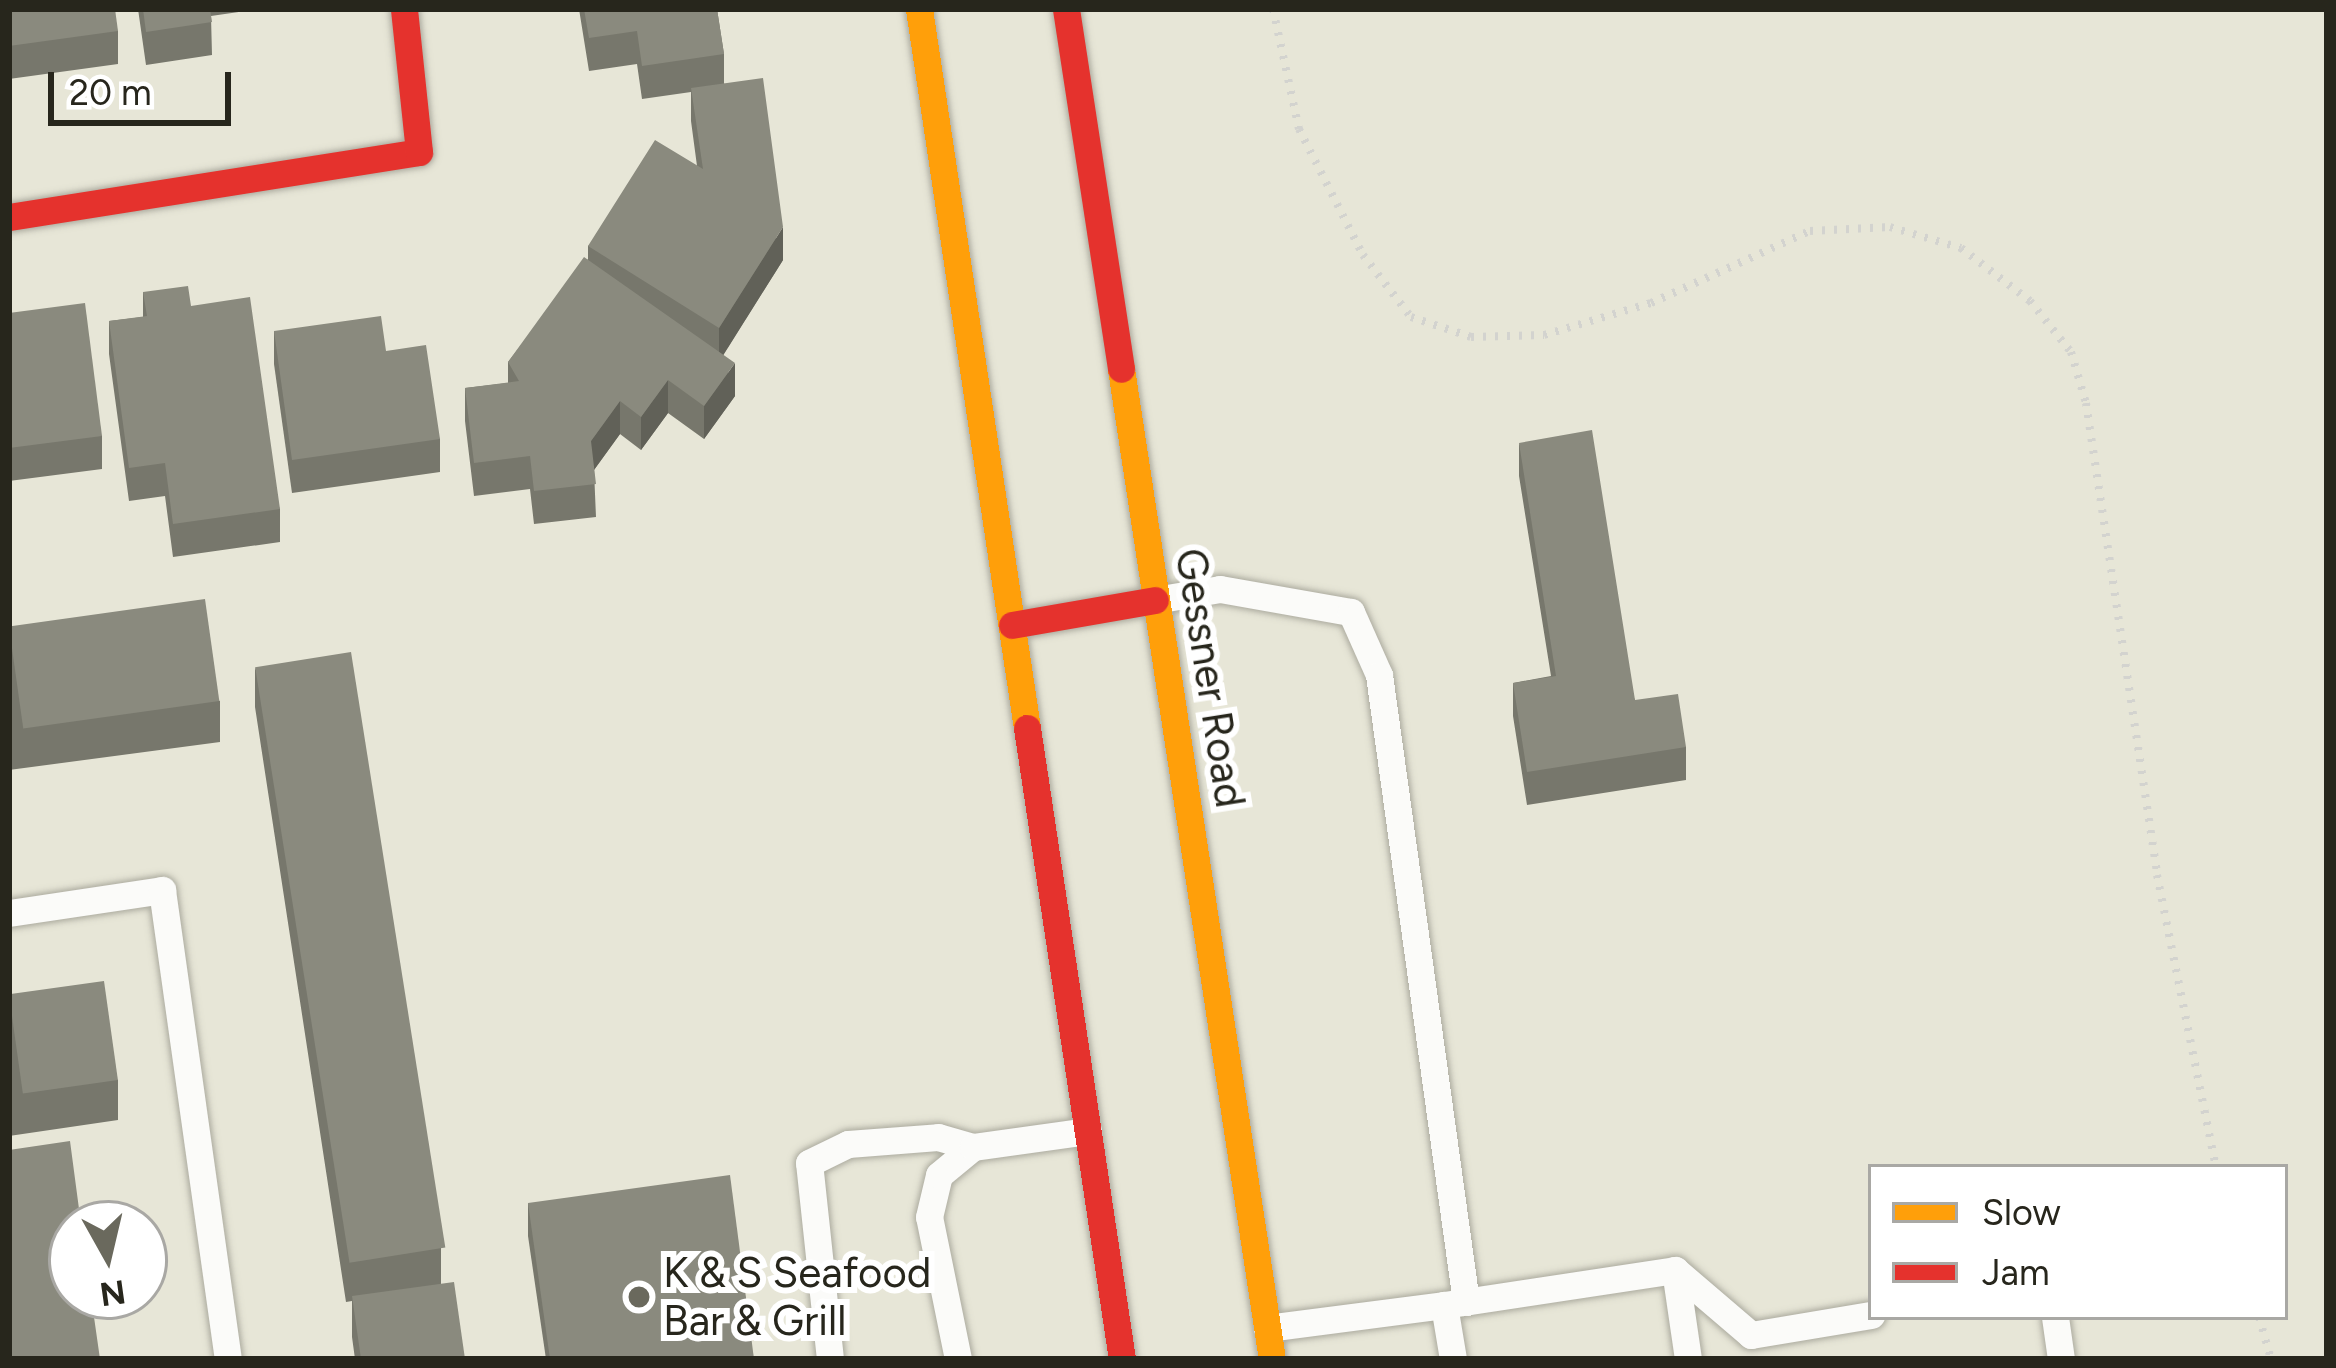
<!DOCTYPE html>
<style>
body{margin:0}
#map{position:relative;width:2336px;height:1368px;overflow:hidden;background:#e7e6d7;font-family:Figtree,sans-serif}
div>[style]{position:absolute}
.path>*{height:8px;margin-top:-4px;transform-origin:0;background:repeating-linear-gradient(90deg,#d3d3cf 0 3px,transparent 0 12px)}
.roads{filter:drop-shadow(0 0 3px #acab9f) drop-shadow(0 0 3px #acab9f)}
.lane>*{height:27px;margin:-13.5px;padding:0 13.5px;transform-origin:13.5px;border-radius:13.5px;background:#fbfbf9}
.slow>*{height:27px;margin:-13.5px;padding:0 13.5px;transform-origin:13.5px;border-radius:13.5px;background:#ff9f0a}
.jam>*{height:27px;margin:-13.5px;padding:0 13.5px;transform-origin:13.5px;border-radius:13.5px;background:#e5322d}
.wall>*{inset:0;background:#77776c}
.shaded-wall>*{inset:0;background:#616158}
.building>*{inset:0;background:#8a8a7e;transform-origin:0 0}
.dots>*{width:33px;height:33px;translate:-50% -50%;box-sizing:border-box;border:6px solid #fff;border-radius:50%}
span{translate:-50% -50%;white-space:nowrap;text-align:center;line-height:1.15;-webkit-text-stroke:12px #fff;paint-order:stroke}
.street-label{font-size:42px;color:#27261c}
.poi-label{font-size:42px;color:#27261c}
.left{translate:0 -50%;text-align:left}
.frame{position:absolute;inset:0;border:12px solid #27261c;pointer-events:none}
.legend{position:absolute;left:1868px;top:1164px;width:420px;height:156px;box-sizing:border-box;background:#fff;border:3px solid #a9a8a4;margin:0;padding:15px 21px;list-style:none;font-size:36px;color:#27261c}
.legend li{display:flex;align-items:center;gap:24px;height:60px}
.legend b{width:60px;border:3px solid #a9a8a4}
.north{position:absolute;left:48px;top:1200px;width:120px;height:120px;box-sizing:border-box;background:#fff;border:3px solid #a9a8a4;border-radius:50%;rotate:172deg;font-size:33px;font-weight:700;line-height:48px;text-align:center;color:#27261c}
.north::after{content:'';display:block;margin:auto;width:42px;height:54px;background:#6a695d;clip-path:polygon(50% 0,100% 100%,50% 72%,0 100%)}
.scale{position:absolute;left:48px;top:72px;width:183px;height:54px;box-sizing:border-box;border:6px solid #27261c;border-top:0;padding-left:15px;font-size:36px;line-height:42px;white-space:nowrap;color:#27261c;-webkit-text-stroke:9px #fff;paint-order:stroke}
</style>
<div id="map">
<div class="path">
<i style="left:1273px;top:9px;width:123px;rotate:77.8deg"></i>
<i style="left:1299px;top:129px;width:141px;rotate:63.1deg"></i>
<i style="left:1363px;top:255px;width:78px;rotate:52.3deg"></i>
<i style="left:1411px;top:317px;width:63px;rotate:18.4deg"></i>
<i style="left:1471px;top:337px;width:73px;rotate:-1.6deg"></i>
<i style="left:1544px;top:335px;width:112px;rotate:-16.7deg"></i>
<i style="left:1651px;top:303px;width:175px;rotate:-24.4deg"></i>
<i style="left:1810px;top:231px;width:80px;rotate:-2.9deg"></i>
<i style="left:1890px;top:227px;width:74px;rotate:16.5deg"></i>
<i style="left:1961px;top:248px;width:87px;rotate:37.5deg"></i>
<i style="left:2030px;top:301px;width:65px;rotate:51.2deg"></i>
<i style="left:2071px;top:352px;width:53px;rotate:73.6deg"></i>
<i style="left:2086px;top:403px;width:477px;rotate:81.4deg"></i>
<i style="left:2157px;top:875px;width:298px;rotate:78.6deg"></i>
<i style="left:2259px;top:1317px;width:44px;rotate:74.1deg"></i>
</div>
<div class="roads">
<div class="lane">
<i style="left:1155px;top:600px;width:66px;rotate:-9.6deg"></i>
<i style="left:1220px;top:589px;width:133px;rotate:10deg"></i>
<i style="left:1351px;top:612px;width:69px;rotate:66deg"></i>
<i style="left:1379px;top:675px;width:633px;rotate:82.1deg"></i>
<i style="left:9px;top:913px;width:155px;rotate:-8.5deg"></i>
<i style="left:162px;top:890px;width:474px;rotate:82deg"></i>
<i style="left:1675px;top:1270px;width:90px;rotate:81.7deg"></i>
<i style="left:2055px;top:1317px;width:42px;rotate:81.9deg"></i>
<i style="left:1267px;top:1328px;width:178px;rotate:-7.4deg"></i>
<i style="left:830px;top:1359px;width:197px;rotate:-96.1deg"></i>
<i style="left:809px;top:1163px;width:43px;rotate:-26deg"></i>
<i style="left:848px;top:1144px;width:90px;rotate:-4.4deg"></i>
<i style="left:938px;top:1137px;width:36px;rotate:16deg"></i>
<i style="left:958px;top:1359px;width:145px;rotate:-101.5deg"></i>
<i style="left:929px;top:1217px;width:43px;rotate:-76.6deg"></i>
<i style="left:939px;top:1175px;width:44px;rotate:-39.5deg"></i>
<i style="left:973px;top:1147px;width:116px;rotate:-7.9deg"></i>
<i style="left:1453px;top:1359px;width:55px;rotate:-99.5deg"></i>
<i style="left:1444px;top:1305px;width:234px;rotate:-8.6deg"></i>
<i style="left:1675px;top:1270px;width:100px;rotate:40.5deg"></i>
<i style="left:1751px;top:1335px;width:122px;rotate:-9.5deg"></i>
</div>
<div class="slow">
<i style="left:919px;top:9px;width:727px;rotate:81.46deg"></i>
<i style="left:1121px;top:369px;width:1001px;rotate:81.33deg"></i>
</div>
<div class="jam">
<i style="left:1066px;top:9px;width:364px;rotate:81.3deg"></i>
<i style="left:9px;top:217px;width:415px;rotate:-9deg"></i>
<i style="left:419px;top:152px;width:144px;rotate:-96deg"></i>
<i style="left:1012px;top:625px;width:145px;rotate:-9.9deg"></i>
<i style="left:1027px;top:728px;width:638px;rotate:81.44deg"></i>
</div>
</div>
<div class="wall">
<i style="clip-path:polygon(9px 9px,118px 31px,118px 64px,9px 79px)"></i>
<i style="clip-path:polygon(138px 9px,259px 9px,211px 16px,212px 55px,146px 65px)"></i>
<i style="clip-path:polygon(579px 9px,717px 9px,724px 54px,724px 83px,783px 260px,723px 355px,735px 396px,704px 439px,668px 413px,641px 450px,620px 434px,594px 470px,596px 517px,534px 524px,530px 489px,474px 496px,465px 421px,465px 388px,508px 383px,508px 362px,588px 259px,588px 246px,697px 166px,691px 121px,691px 92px,642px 99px,637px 64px,589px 71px)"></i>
<i style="clip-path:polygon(143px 292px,191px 306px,280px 509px,280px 542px,173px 557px,165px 496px,129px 501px,109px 354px,109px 321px,143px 317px)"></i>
<i style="clip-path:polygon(9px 313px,102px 436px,102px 469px,9px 481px)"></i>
<i style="clip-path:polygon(274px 331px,386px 351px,440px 439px,440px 472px,292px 493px,274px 364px)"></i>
<i style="clip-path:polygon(1519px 443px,1635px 700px,1686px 747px,1686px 780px,1527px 805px,1513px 716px,1513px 683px,1551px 676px,1519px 476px)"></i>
<i style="clip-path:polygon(9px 626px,220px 701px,220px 742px,9px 770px)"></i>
<i style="clip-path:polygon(255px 667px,441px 1248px,441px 1284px,465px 1359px,355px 1359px,352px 1337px,352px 1301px,346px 1302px,255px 707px)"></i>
<i style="clip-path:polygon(9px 995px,118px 1080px,118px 1120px,9px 1136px)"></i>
<i style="clip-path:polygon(528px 1203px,754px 1359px,546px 1359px,528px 1236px)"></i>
</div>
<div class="shaded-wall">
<i style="clip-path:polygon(783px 227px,783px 260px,719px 362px,719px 328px)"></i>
<i style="clip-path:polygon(735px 363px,735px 396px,704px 439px,704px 406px)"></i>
<i style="clip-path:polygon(668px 380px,668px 413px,641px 450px,641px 417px)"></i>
<i style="clip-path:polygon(620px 401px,620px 434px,591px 474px,591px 441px)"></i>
</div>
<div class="building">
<i style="clip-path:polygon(9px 9px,115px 9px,118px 31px,9px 46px)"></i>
<i style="clip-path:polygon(143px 9px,210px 9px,212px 22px,146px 32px)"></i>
<i style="clip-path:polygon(584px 9px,717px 9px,724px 54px,642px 66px,637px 31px,589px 38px)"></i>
<i style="clip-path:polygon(763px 78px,783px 227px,719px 328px,588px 246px,655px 140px,703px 169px,691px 88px)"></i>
<i style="clip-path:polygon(584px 257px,735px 363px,704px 406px,668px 380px,641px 417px,620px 401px,591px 441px,596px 484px,534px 491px,530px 456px,474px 463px,465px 388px,519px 381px,508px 362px)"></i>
<i style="clip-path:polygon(188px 286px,191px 306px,250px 297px,280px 509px,173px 524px,165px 463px,129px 468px,109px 321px,147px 316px,143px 292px)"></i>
<i style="clip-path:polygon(85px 303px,102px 436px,9px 448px,9px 313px)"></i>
<i style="clip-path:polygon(381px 316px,386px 351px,426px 345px,440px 439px,292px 460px,274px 331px)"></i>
<i style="clip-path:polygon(1592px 430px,1635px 700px,1678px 694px,1686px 747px,1527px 772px,1513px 683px,1556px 676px,1519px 443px)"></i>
<i style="left:205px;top:599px;width:103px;height:198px;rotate:82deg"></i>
<i style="left:351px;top:652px;width:603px;height:97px;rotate:81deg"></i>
<i style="left:104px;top:981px;width:100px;height:96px;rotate:82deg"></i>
<i style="clip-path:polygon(70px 1141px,81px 1224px,72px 1224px,72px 1296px,91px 1296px,100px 1359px,9px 1359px,9px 1150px)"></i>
<i style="clip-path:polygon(730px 1175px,754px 1359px,550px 1359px,528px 1203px)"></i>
<i style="clip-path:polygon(454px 1282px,465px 1359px,361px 1359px,352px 1296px)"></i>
</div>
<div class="dots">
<i style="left:639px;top:1297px;background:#6a695d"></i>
</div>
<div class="street-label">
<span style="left:1210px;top:678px;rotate:81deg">Gessner Road</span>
</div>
<div class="poi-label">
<span class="left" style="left:663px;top:1297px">K &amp; S Seafood<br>Bar &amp; Grill</span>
</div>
<div class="frame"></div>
<ul class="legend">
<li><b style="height:15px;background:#ff9f0a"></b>Slow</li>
<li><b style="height:15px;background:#e5322d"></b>Jam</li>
</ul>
<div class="north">N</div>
<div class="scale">20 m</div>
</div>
